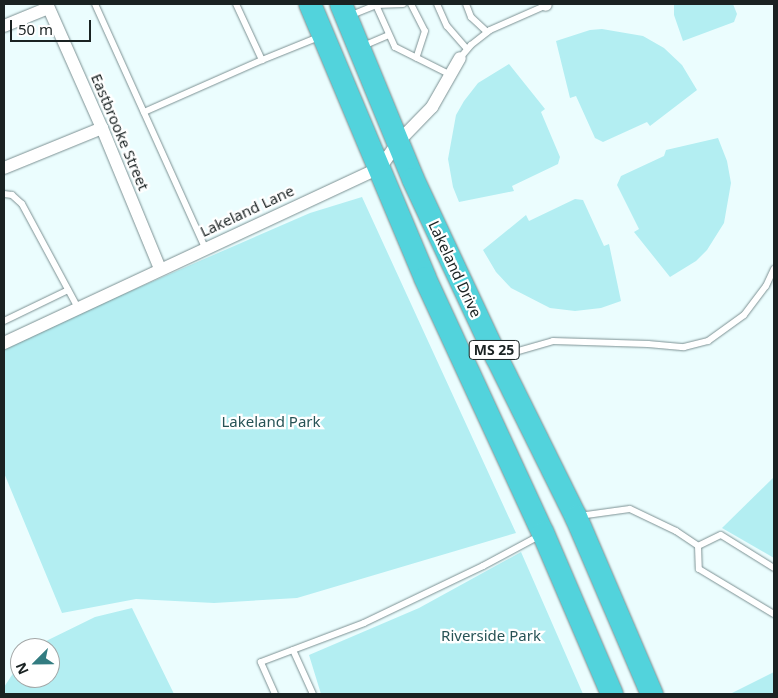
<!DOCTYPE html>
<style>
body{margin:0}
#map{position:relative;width:778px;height:698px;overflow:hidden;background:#ebfdfe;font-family:"Noto Sans",sans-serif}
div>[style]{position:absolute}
.green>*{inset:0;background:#b3eef2}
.roads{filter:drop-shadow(0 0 1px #7c9193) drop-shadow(0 0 1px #7c9193)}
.lane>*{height:6px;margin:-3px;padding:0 3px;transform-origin:3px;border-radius:3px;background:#fff}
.street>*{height:12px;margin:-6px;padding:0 6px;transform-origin:6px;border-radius:6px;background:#fff}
.highway>*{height:22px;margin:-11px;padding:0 11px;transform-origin:11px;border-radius:11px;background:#52d3dc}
span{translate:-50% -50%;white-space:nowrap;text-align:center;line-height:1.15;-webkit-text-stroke:4.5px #fff;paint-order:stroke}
.shield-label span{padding:1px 4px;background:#fff;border:1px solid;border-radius:4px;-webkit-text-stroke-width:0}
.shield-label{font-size:14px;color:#1a2222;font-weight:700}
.street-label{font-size:15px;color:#1a2222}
.park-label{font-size:15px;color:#275356}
.frame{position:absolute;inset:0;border:5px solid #1a2222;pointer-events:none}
.north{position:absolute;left:10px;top:638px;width:50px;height:50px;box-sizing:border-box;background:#fff;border:1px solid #a3a7a7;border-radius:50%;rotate:247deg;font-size:14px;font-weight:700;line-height:20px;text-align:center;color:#1a2222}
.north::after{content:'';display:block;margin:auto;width:18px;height:22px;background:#337c81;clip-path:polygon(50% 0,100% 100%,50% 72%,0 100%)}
.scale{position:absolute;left:10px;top:20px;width:81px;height:22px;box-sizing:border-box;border:2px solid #1a2222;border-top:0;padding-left:6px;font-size:15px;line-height:18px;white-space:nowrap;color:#1a2222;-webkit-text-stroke:4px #fff;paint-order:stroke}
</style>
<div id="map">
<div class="green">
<i style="clip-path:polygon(674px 4px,733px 4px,737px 14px,734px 22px,683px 41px,674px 15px)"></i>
<i style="clip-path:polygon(602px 29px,643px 36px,664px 48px,682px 65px,697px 90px,650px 126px,647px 122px,603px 142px,595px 138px,576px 96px,570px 98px,556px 41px,590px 30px)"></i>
<i style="clip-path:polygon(509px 64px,545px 109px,541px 112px,560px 157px,558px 164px,512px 186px,514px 191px,459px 202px,453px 187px,448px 159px,456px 115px,464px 101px,478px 83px)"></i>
<i style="clip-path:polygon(718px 138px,727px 161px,731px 183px,724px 223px,707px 250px,696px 261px,670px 277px,634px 232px,639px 229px,617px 185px,621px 176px,664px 156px,666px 150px)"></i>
<i style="clip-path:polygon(362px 197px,516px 533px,297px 598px,214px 603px,136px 599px,62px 613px,4px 473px,4px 346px,310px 213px)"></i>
<i style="clip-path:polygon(575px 199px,583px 200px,604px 246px,609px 244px,621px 301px,601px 308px,575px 311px,550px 308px,511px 288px,496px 272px,483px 250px,526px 215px,529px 221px)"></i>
<i style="clip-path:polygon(774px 477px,774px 558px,722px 528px)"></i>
<i style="clip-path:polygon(521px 552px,583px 694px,321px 694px,309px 655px,419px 608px)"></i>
<i style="clip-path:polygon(132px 608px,174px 694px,4px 694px,4px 687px,20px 663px,20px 678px,50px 678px,50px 648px,36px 648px,42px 643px,95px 617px)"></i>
<i style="clip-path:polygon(774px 672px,774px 694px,730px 694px)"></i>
</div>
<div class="roads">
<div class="lane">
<i style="left:95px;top:4px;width:268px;rotate:65.7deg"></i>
<i style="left:236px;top:4px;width:62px;rotate:65.1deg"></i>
<i style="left:262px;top:60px;width:61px;rotate:-22deg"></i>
<i style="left:411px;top:4px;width:30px;rotate:63deg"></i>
<i style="left:425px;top:31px;width:28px;rotate:108deg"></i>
<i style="left:437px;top:4px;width:24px;rotate:66deg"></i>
<i style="left:447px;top:26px;width:30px;rotate:49deg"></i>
<i style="left:466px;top:4px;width:14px;rotate:69deg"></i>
<i style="left:471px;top:17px;width:22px;rotate:43deg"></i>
<i style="left:376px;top:5px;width:27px;rotate:-2deg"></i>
<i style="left:349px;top:16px;width:29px;rotate:-22deg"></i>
<i style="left:376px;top:5px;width:46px;rotate:65.7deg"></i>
<i style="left:395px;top:47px;width:60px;rotate:26.6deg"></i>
<i style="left:363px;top:46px;width:28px;rotate:-23deg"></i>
<i style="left:460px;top:58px;width:17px;rotate:-50deg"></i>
<i style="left:471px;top:45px;width:24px;rotate:-38deg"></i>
<i style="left:490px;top:30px;width:62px;rotate:-23.7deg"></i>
<i style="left:144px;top:112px;width:129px;rotate:-23.8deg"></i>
<i style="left:4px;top:194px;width:8px;rotate:7deg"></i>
<i style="left:12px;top:195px;width:13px;rotate:42deg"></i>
<i style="left:22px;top:204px;width:118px;rotate:61.7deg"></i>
<i style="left:4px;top:321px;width:71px;rotate:-25.8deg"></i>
<i style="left:501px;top:356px;width:54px;rotate:-16.1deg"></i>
<i style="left:553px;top:341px;width:95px;rotate:1.8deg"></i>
<i style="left:648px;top:344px;width:36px;rotate:5deg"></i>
<i style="left:684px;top:347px;width:25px;rotate:-14deg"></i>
<i style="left:708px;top:341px;width:44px;rotate:-35.8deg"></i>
<i style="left:744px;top:315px;width:36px;rotate:-53deg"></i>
<i style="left:766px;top:286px;width:19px;rotate:-65deg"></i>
<i style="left:579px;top:516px;width:51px;rotate:-7.8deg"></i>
<i style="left:630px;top:509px;width:51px;rotate:25.6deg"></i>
<i style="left:676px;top:531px;width:27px;rotate:34deg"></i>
<i style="left:698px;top:546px;width:23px;rotate:88deg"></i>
<i style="left:699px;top:569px;width:87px;rotate:31deg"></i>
<i style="left:698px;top:546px;width:25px;rotate:-26deg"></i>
<i style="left:721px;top:535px;width:62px;rotate:31.9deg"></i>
<i style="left:293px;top:650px;width:48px;rotate:65.6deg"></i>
<i style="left:275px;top:694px;width:35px;rotate:-114deg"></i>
<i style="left:261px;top:662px;width:110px;rotate:-20.7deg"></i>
<i style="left:364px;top:623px;width:132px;rotate:-25.6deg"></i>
<i style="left:483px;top:566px;width:64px;rotate:-28.2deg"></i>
</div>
<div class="street">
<i style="left:47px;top:4px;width:136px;rotate:66.1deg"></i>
<i style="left:102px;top:128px;width:152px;rotate:67.6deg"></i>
<i style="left:545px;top:4px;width:1px;rotate:45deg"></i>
<i style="left:4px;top:26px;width:48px;rotate:-22.2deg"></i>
<i style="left:4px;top:168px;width:106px;rotate:-22.2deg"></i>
<i style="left:4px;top:343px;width:415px;rotate:-25deg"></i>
<i style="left:380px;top:168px;width:32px;rotate:-55deg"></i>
<i style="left:398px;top:142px;width:49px;rotate:-45.8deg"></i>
<i style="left:432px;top:107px;width:56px;rotate:-60.3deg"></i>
</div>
<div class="highway">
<i style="left:310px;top:4px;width:297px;rotate:67.2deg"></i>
<i style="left:425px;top:278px;width:281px;rotate:65.2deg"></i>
<i style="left:543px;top:533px;width:175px;rotate:66.8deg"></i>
<i style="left:341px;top:4px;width:189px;rotate:67.6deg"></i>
<i style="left:413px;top:179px;width:198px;rotate:64.9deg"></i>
<i style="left:497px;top:358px;width:178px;rotate:63.6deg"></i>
<i style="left:576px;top:517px;width:193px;rotate:66.8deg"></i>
</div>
</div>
<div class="shield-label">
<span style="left:494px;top:350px">MS 25</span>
</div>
<div class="street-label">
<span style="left:120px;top:132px;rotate:67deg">Eastbrooke Street</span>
<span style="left:247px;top:211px;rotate:-25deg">Lakeland Lane</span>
<span style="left:455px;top:269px;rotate:65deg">Lakeland Drive</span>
</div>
<div class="park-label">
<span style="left:271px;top:422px">Lakeland Park</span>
<span style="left:491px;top:636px">Riverside Park</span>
</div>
<div class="frame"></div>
<div class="north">N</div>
<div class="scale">50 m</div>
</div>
